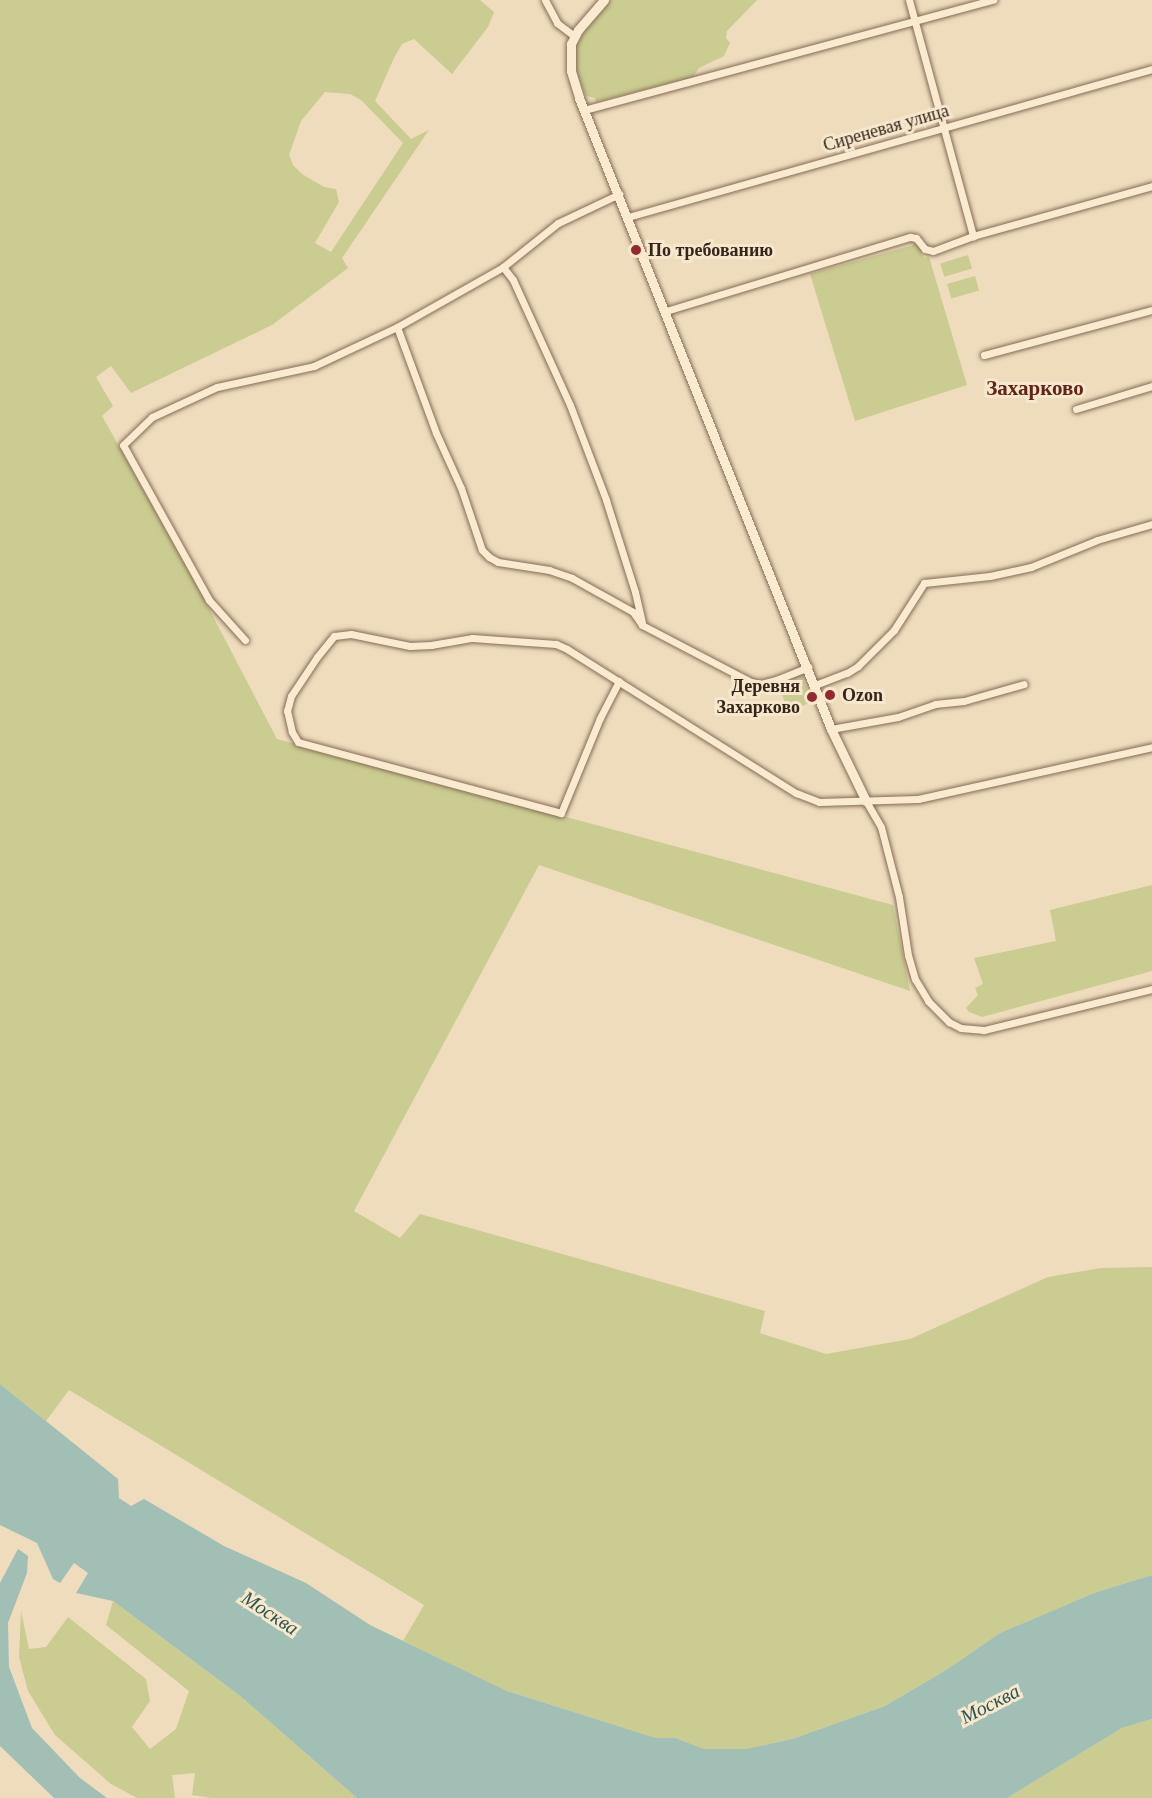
<!DOCTYPE html>
<meta charset="utf-8">
<style>
body{margin:0}
#map{position:relative;width:1152px;height:1798px;overflow:hidden;background:#eedcbd;font-family:"Times New Roman",serif}
div>[style]{position:absolute}
.green>*{inset:0;background:#cacc92;transform-origin:0 0}
.water>*{inset:0;background:#a1bfb4}
.roads{filter:drop-shadow(0 0 2px #866c56) drop-shadow(0 0 2px #866c56)}
.street>*{height:7px;margin:-3.5px;padding:0 3.5px;transform-origin:3.5px;border-radius:3.5px;background:#f9ead0}
.secondary>*{height:9px;margin:-4.5px;padding:0 4.5px;transform-origin:4.5px;border-radius:4.5px;background:#f9ead0}
.dots>*{width:16px;height:16px;translate:-50% -50%;box-sizing:border-box;border:3px solid #f6e7cd;border-radius:50%}
span{translate:-50% -50%;white-space:nowrap;text-align:center;line-height:1.15;-webkit-text-stroke:6px #f6e7cd;paint-order:stroke}
.street-label{font-size:18px;color:#35261b}
.poi-label{font-size:18px;color:#35261b;font-weight:700}
.left{translate:0 -50%;text-align:left}
.right{translate:-100% -50%;text-align:right}
.water-label{font-size:20px;color:#2a554f;font-style:italic}
.quarter-label{font-size:21px;color:#62241a;font-weight:700}
</style>
<div id="map">
<div class="green">
<i style="clip-path:polygon(evenodd,0 0,480px 0,494px 12px,488px 27px,452px 74px,414px 39px,402px 44px,394px 58px,375px 101px,411px 139px,429px 130px,342px 258px,348px 268px,272px 325px,131px 393px,111px 366px,96px 377px,113px 406px,102px 416px,193px 578px,277px 739px,893px 905px,910px 991px,539px 865px,354px 1211px,400px 1238px,420px 1214px,765px 1311px,760px 1333px,826px 1354px,910px 1339px,1048px 1277px,1101px 1268px,1152px 1267px,1152px 1575px,1094px 1593px,1000px 1633px,946px 1670px,885px 1706px,792px 1739px,745px 1749px,704px 1749px,676px 1738px,656px 1738px,507px 1691px,403px 1641px,424px 1605px,69px 1390px,46px 1421px,0 1384px,0 0,325px 92px,350px 94px,361px 100px,403px 143px,331px 252px,315px 243px,339px 202px,336px 189px,324px 187px,302px 174px,293px 165px,289px 155px,301px 121px,325px 92px)"></i>
<i style="clip-path:polygon(611px 0,757px 0,727px 31px,726px 38px,730px 43px,724px 56px,699px 68px,693px 77px,596px 102px,595px 98px,586px 96px,578px 76px,574px 57px,575px 46px,593px 19px)"></i>
<i style="clip-path:polygon(917px 244px,924px 258px,929px 257px,967px 385px,855px 421px,810px 274px)"></i>
<i style="left:968px;top:255px;width:14px;height:29px;rotate:73deg"></i>
<i style="left:975px;top:276px;width:15px;height:29px;rotate:74deg"></i>
<i style="clip-path:polygon(801px 674px,812px 702px,792px 710px,785px 703px,778px 682px)"></i>
<i style="clip-path:polygon(1152px 885px,1152px 971px,982px 1017px,969px 1012px,966px 1008px,978px 995px,975px 988px,983px 984px,974px 958px,1056px 941px,1050px 910px)"></i>
<i style="clip-path:polygon(113px 1601px,239px 1695px,357px 1798px,211px 1798px,192px 1795px,195px 1773px,172px 1775px,175px 1798px,137px 1798px,111px 1784px,55px 1735px,28px 1691px,19px 1657px,21px 1611px,29px 1649px,46px 1647px,68px 1617px,146px 1679px,150px 1701px,132px 1727px,150px 1749px,176px 1729px,189px 1691px,106px 1625px)"></i>
<i style="clip-path:polygon(1152px 1719px,1152px 1798px,1007px 1798px,1122px 1728px)"></i>
</div>
<div class="water">
<i style="clip-path:polygon(0 1384px,118px 1479px,119px 1498px,131px 1506px,144px 1499px,224px 1546px,306px 1583px,370px 1625px,507px 1691px,656px 1738px,676px 1738px,704px 1749px,745px 1749px,792px 1739px,885px 1706px,946px 1670px,1000px 1633px,1094px 1593px,1152px 1575px,1152px 1719px,1122px 1728px,1007px 1798px,357px 1798px,239px 1695px,113px 1601px,76px 1593px,88px 1573px,74px 1563px,60px 1583px,53px 1579px,37px 1543px,0 1525px)"></i>
<i style="clip-path:polygon(18px 1549px,28px 1556px,27px 1573px,8px 1623px,9px 1667px,32px 1728px,80px 1778px,107px 1798px,54px 1798px,0 1746px,0 1583px)"></i>
</div>
<div class="roads">
<div class="street">
<i style="left:545px;top:0;width:26px;rotate:62deg"></i>
<i style="left:557px;top:23px;width:21px;rotate:37deg"></i>
<i style="left:909px;top:0;width:245px;rotate:74.8deg"></i>
<i style="left:584px;top:110px;width:424px;rotate:-15.1deg"></i>
<i style="left:628px;top:217px;width:544px;rotate:-15.77deg"></i>
<i style="left:503px;top:267px;width:16px;rotate:52deg"></i>
<i style="left:513px;top:280px;width:137px;rotate:65.5deg"></i>
<i style="left:570px;top:405px;width:102px;rotate:69.2deg"></i>
<i style="left:606px;top:500px;width:96px;rotate:72.5deg"></i>
<i style="left:635px;top:592px;width:31px;rotate:77deg"></i>
<i style="left:666px;top:311px;width:255px;rotate:-16.9deg"></i>
<i style="left:910px;top:237px;width:6px;rotate:9deg"></i>
<i style="left:916px;top:238px;width:14px;rotate:51deg"></i>
<i style="left:925px;top:249px;width:8px;rotate:14deg"></i>
<i style="left:933px;top:251px;width:43px;rotate:-20.6deg"></i>
<i style="left:973px;top:236px;width:186px;rotate:-15.6deg"></i>
<i style="left:397px;top:327px;width:113px;rotate:69.8deg"></i>
<i style="left:436px;top:433px;width:60px;rotate:65.6deg"></i>
<i style="left:461px;top:488px;width:65px;rotate:71.3deg"></i>
<i style="left:482px;top:550px;width:10px;rotate:45deg"></i>
<i style="left:489px;top:557px;width:10px;rotate:29deg"></i>
<i style="left:498px;top:562px;width:52px;rotate:8.9deg"></i>
<i style="left:549px;top:570px;width:24px;rotate:19deg"></i>
<i style="left:572px;top:578px;width:70px;rotate:29.1deg"></i>
<i style="left:633px;top:612px;width:16px;rotate:55deg"></i>
<i style="left:642px;top:625px;width:123px;rotate:27.6deg"></i>
<i style="left:751px;top:682px;width:10px;rotate:11deg"></i>
<i style="left:761px;top:684px;width:16px;rotate:-15deg"></i>
<i style="left:776px;top:680px;width:35px;rotate:-22deg"></i>
<i style="left:984px;top:355px;width:174px;rotate:-15deg"></i>
<i style="left:1076px;top:409px;width:79px;rotate:-16.8deg"></i>
<i style="left:245px;top:640px;width:54px;rotate:-132deg"></i>
<i style="left:209px;top:600px;width:177px;rotate:-119deg"></i>
<i style="left:123px;top:445px;width:40px;rotate:-44deg"></i>
<i style="left:152px;top:417px;width:72px;rotate:-24.8deg"></i>
<i style="left:217px;top:387px;width:99px;rotate:-12.2deg"></i>
<i style="left:314px;top:366px;width:92px;rotate:-25.2deg"></i>
<i style="left:397px;top:327px;width:122px;rotate:-29.5deg"></i>
<i style="left:503px;top:267px;width:70px;rotate:-38.7deg"></i>
<i style="left:558px;top:223px;width:68px;rotate:-25.4deg"></i>
<i style="left:619px;top:681px;width:42px;rotate:117.2deg"></i>
<i style="left:600px;top:718px;width:103px;rotate:112.3deg"></i>
<i style="left:561px;top:813px;width:272px;rotate:-164.9deg"></i>
<i style="left:298px;top:742px;width:12px;rotate:-121deg"></i>
<i style="left:292px;top:732px;width:22px;rotate:-103deg"></i>
<i style="left:287px;top:711px;width:16px;rotate:-75deg"></i>
<i style="left:291px;top:696px;width:47px;rotate:-56.3deg"></i>
<i style="left:317px;top:657px;width:27px;rotate:-51deg"></i>
<i style="left:334px;top:636px;width:17px;rotate:-7deg"></i>
<i style="left:351px;top:634px;width:60px;rotate:11.5deg"></i>
<i style="left:410px;top:646px;width:21px;rotate:-3deg"></i>
<i style="left:431px;top:645px;width:42px;rotate:-9.7deg"></i>
<i style="left:472px;top:638px;width:84px;rotate:4.1deg"></i>
<i style="left:556px;top:644px;width:12px;rotate:24deg"></i>
<i style="left:567px;top:649px;width:271px;rotate:32.2deg"></i>
<i style="left:796px;top:793px;width:25px;rotate:21deg"></i>
<i style="left:819px;top:802px;width:99px;rotate:-1.7deg"></i>
<i style="left:918px;top:799px;width:240px;rotate:-12.5deg"></i>
<i style="left:815px;top:685px;width:34px;rotate:-21deg"></i>
<i style="left:847px;top:673px;width:13px;rotate:-32deg"></i>
<i style="left:858px;top:666px;width:51px;rotate:-45deg"></i>
<i style="left:894px;top:630px;width:56px;rotate:-57.4deg"></i>
<i style="left:924px;top:583px;width:66px;rotate:-6.1deg"></i>
<i style="left:990px;top:576px;width:42px;rotate:-12.4deg"></i>
<i style="left:1031px;top:567px;width:71px;rotate:-22.2deg"></i>
<i style="left:1097px;top:540px;width:57px;rotate:-16.2deg"></i>
<i style="left:831px;top:729px;width:68px;rotate:-10.2deg"></i>
<i style="left:898px;top:717px;width:39px;rotate:-19deg"></i>
<i style="left:935px;top:704px;width:29px;rotate:-6deg"></i>
<i style="left:964px;top:701px;width:62px;rotate:-15.8deg"></i>
<i style="left:866px;top:801px;width:30px;rotate:60deg"></i>
<i style="left:881px;top:827px;width:72px;rotate:75.6deg"></i>
<i style="left:899px;top:897px;width:59px;rotate:81.2deg"></i>
<i style="left:908px;top:955px;width:25px;rotate:74deg"></i>
<i style="left:915px;top:979px;width:26px;rotate:59deg"></i>
<i style="left:928px;top:1001px;width:30px;rotate:45deg"></i>
<i style="left:949px;top:1022px;width:13px;rotate:27deg"></i>
<i style="left:961px;top:1028px;width:23px;rotate:5deg"></i>
<i style="left:984px;top:1030px;width:173px;rotate:-13.7deg"></i>
</div>
<div class="secondary">
<i style="left:604px;top:0;width:40px;rotate:131deg"></i>
<i style="left:578px;top:30px;width:16px;rotate:117deg"></i>
<i style="left:571px;top:44px;width:27px;rotate:90deg"></i>
<i style="left:571px;top:71px;width:28px;rotate:73deg"></i>
<i style="left:579px;top:98px;width:679px;rotate:68.23deg"></i>
<i style="left:831px;top:729px;width:80px;rotate:64.1deg"></i>
</div>
</div>
<div class="dots">
<i style="left:636px;top:250px;background:#96262f"></i>
<i style="left:830px;top:695px;background:#96262f"></i>
<i style="left:812px;top:697px;background:#96262f"></i>
</div>
<div class="street-label">
<span style="left:886px;top:128px;rotate:-16deg">Сиреневая улица</span>
</div>
<div class="poi-label">
<span class="left" style="left:648px;top:250px">По требованию</span>
<span class="right" style="left:800px;top:697px">Деревня<br>Захарково</span>
<span class="left" style="left:842px;top:695px">Ozon</span>
</div>
<div class="water-label">
<span style="left:270px;top:1613px;rotate:33deg">Москва</span>
<span style="left:990px;top:1704px;rotate:-27deg">Москва</span>
</div>
<div class="quarter-label">
<span style="left:1035px;top:388px">Захарково</span>
</div>
</div>
